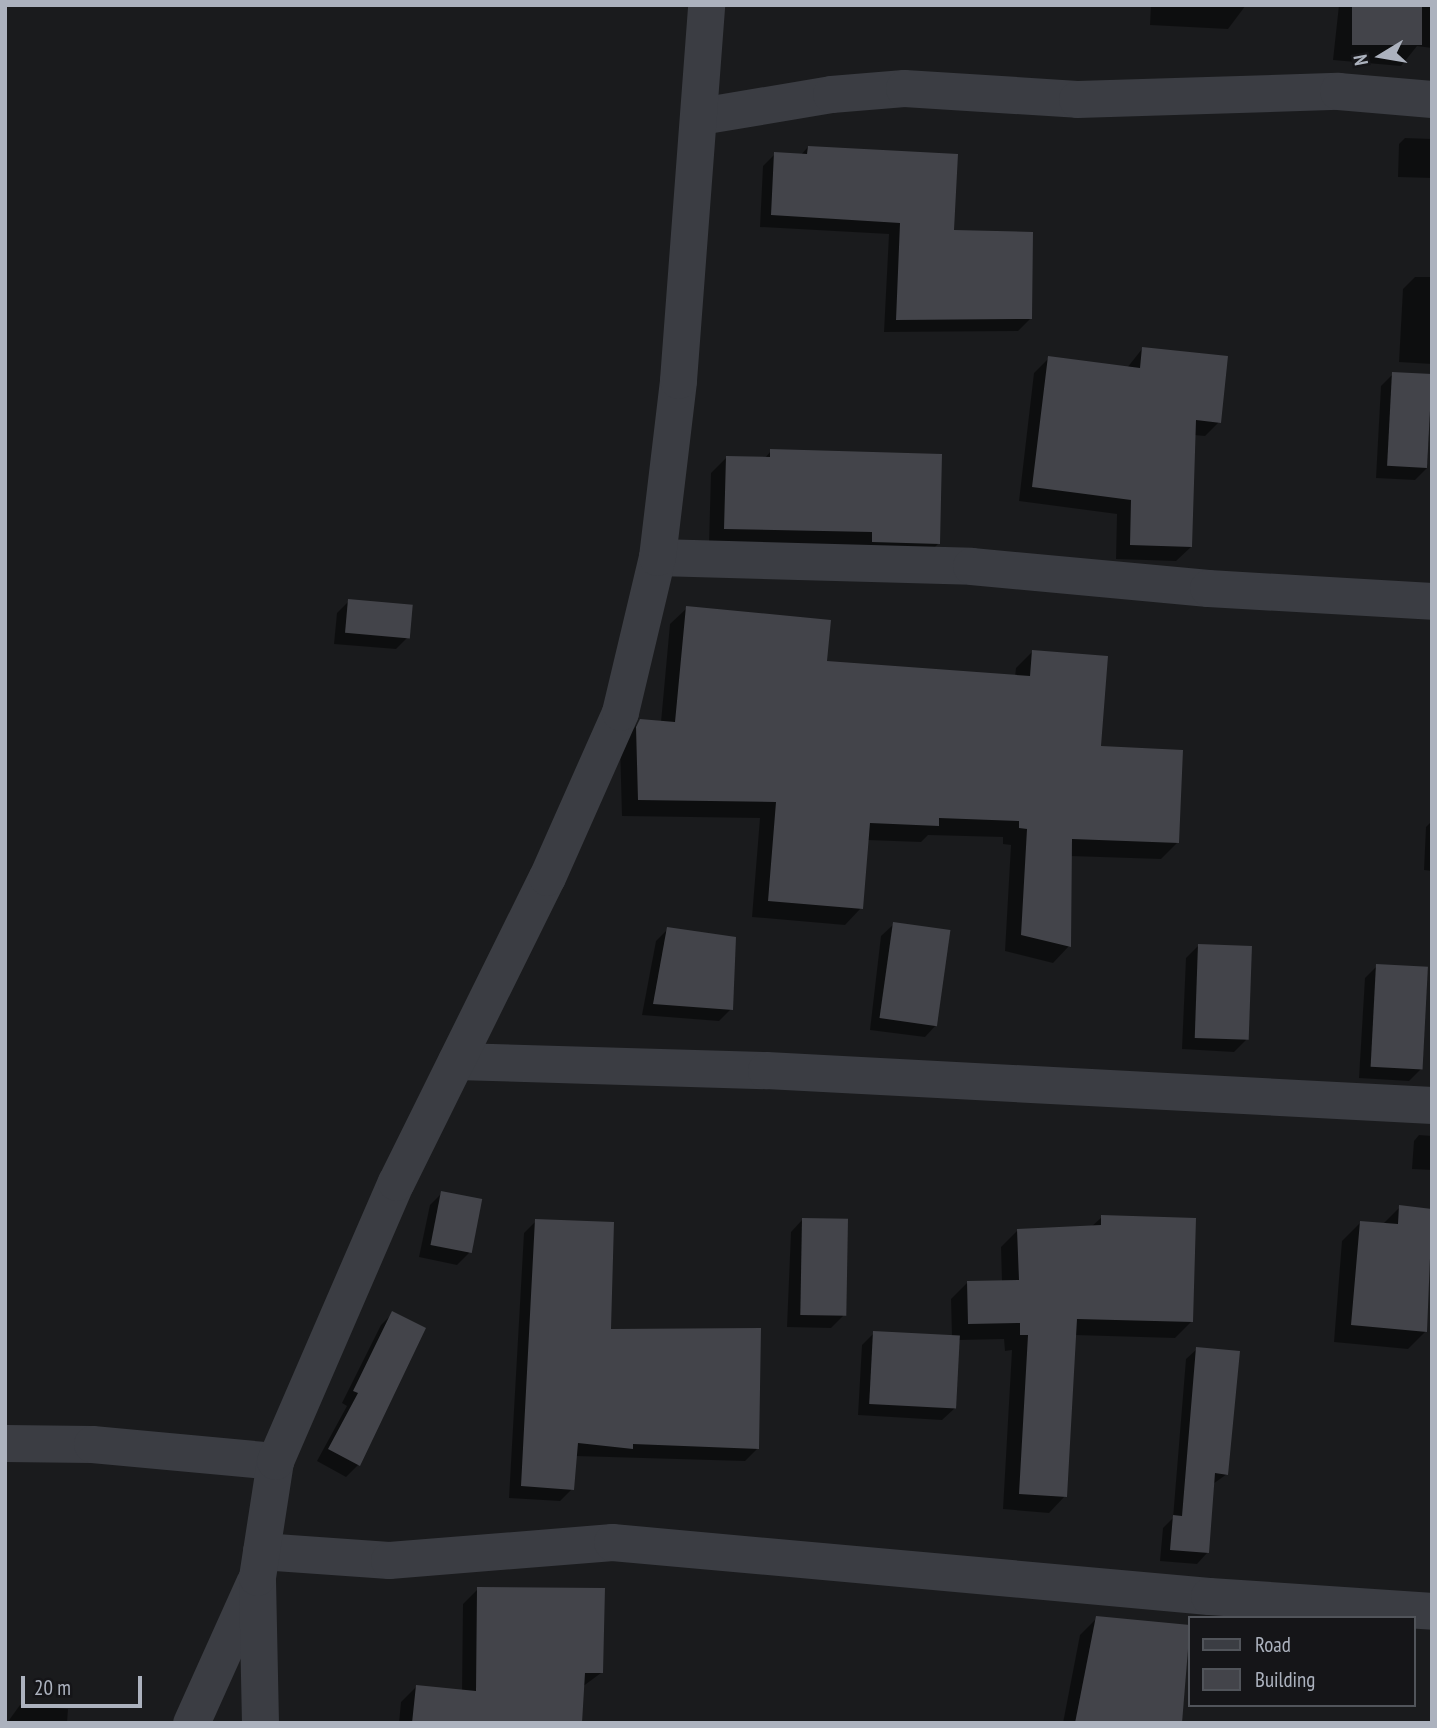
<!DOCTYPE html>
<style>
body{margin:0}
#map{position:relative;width:1437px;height:1728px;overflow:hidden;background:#1a1b1d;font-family:"PT Sans Narrow",sans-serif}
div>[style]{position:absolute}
.shadow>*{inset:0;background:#0007}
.building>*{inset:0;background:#43444a;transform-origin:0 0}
.street>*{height:37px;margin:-18.5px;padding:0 18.5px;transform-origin:18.5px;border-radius:18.5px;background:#3b3d43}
span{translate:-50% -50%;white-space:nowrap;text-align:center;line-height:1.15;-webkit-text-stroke:7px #151518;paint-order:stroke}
.frame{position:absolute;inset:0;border:7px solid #acb2be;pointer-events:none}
.legend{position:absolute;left:1188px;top:1616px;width:228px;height:91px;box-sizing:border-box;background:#151518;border:2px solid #51545a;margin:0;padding:9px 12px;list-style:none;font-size:21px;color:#acb2be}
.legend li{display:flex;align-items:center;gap:14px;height:35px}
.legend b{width:35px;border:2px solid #51545a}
.north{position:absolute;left:1346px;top:21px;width:70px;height:70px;-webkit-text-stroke:5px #151518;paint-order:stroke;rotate:259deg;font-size:19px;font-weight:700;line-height:28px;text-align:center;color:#acb2be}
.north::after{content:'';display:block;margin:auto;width:24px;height:32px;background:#acb2be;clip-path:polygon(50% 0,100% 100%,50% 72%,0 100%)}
.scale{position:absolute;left:21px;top:1676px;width:121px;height:32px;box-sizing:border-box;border:4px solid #acb2be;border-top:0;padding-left:9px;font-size:21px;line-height:24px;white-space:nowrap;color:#acb2be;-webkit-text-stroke:5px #151518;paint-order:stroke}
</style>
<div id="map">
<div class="shadow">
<i style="clip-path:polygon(1151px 5px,1246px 5px,1228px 29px,1150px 25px)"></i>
<i style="clip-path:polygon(1339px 5px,1432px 5px,1432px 48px,1417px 46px,1401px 66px,1333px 60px)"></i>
<i style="clip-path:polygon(1405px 138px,1432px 139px,1432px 178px,1398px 177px,1399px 144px)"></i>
<i style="clip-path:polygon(808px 147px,1030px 319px,1018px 331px,884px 332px,889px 234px,760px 227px,763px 166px,775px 154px,800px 156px)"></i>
<i style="clip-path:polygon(1415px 277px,1432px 277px,1432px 364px,1399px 362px,1403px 289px)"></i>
<i style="clip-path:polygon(1142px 349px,1219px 422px,1205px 436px,1194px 435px,1191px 547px,1176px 561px,1116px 559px,1117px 514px,1019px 501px,1034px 373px,1049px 358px,1127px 368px)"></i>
<i style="clip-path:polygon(1393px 374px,1432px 376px,1427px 468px,1415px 480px,1376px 478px,1381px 386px)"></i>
<i style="clip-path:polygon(771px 451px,939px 543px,923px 559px,709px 544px,711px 473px,726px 458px,764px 459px)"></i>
<i style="clip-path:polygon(349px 601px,408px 637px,396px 649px,334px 644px,337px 613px)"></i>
<i style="clip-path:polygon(687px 608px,825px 663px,1015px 677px,1016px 668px,1033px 651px,1100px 748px,1178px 842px,1161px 859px,1070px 856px,1069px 946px,1053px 963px,1005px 951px,1011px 845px,1003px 844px,1003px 837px,928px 835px,921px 842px,867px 840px,861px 908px,845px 925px,752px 917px,760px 818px,622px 816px,620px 745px,640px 721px,661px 722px,670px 624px)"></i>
<i style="clip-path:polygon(1432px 821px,1432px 871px,1424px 870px,1426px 827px)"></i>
<i style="clip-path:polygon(894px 924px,937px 1024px,925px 1037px,870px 1030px,881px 936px)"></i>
<i style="clip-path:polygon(668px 929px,731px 1009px,719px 1021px,642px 1015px,656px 941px)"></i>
<i style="clip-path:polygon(1198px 946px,1246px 1040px,1234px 1052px,1182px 1049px,1186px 958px)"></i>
<i style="clip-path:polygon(1377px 966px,1421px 1069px,1409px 1081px,1359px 1078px,1365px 978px)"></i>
<i style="clip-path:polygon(1419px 1135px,1432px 1136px,1432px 1170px,1412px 1169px,1414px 1141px)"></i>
<i style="clip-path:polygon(442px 1193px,469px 1253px,457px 1265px,419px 1257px,430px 1205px)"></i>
<i style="clip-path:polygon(1400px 1207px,1432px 1210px,1426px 1331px,1408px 1349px,1334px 1342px,1342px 1241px,1360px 1223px,1382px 1225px)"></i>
<i style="clip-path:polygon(1102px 1217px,1191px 1322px,1175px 1338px,1074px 1335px,1065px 1496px,1049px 1513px,1003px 1509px,1012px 1350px,1005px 1351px,1004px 1339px,958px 1340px,955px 1408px,942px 1420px,858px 1415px,862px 1345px,874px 1333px,952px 1337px,951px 1299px,967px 1283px,1002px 1282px,1001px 1247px,1018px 1230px,1091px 1227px)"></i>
<i style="clip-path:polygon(803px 1219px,843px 1316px,831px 1328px,787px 1327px,791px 1232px)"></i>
<i style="clip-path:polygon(536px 1221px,609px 1331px,757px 1449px,745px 1461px,575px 1456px,572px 1489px,560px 1501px,509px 1498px,524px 1233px)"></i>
<i style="clip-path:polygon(393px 1313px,424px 1329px,358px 1465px,346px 1477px,317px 1461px,347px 1406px,342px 1403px,381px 1325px)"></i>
<i style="clip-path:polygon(1197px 1349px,1227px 1474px,1213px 1484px,1207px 1553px,1197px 1564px,1160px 1561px,1163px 1528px,1173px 1518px,1186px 1359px)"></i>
<i style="clip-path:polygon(478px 1589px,601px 1673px,582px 1687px,579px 1723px,399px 1723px,401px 1702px,416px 1687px,462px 1692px,463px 1604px)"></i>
<i style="clip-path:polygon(1097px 1618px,1180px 1723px,1063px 1723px,1080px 1635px)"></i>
<i style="clip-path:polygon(20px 1705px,68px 1709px,67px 1723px,7px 1723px)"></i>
</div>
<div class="building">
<i style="left:1352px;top:5px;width:70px;height:40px"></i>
<i style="clip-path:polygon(808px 146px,958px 154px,954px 230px,1033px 232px,1032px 319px,896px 320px,900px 223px,771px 215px,774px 152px,807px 154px)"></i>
<i style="clip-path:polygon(1142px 347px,1228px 356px,1221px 423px,1196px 420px,1192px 547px,1130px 545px,1131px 500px,1032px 487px,1048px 356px,1140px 368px)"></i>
<i style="left:1392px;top:372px;width:40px;height:94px;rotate:3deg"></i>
<i style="clip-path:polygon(770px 449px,942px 454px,940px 544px,872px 542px,872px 532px,724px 529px,726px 456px,770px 457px)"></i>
<i style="left:348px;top:599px;width:65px;height:34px;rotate:5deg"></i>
<i style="clip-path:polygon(686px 606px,831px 620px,827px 661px,1030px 676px,1032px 650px,1108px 656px,1101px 746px,1183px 750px,1179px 843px,1072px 839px,1071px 947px,1021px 935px,1027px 829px,1019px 828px,1019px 821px,939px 818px,939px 826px,870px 823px,863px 909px,768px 901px,776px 802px,638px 800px,636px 727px,640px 719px,675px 722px)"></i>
<i style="left:893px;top:922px;width:58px;height:97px;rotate:8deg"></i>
<i style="clip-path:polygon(667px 927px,736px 937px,733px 1010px,653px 1004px)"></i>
<i style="left:1198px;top:944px;width:54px;height:94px;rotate:2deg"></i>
<i style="left:1376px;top:964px;width:52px;height:103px;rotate:3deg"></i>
<i style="left:441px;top:1191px;width:42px;height:55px;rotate:11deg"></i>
<i style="clip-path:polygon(1399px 1205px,1432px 1209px,1427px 1332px,1351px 1325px,1360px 1221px,1398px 1224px)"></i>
<i style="clip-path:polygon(1101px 1215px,1196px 1218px,1193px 1322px,1077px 1319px,1067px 1497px,1019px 1494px,1028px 1335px,1020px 1335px,1020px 1323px,968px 1324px,967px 1281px,1019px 1280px,1017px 1229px,1101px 1225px)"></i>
<i style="left:802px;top:1218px;width:46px;height:97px;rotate:1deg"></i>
<i style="clip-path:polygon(535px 1219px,614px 1222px,611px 1329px,761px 1328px,759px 1449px,633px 1444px,633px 1449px,578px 1443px,574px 1490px,521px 1486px)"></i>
<i style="clip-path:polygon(392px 1311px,426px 1328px,360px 1466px,328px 1449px,358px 1393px,353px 1391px)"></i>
<i style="left:873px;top:1331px;width:87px;height:73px;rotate:3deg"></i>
<i style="clip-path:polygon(1196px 1347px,1240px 1351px,1228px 1475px,1215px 1473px,1209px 1553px,1170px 1550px,1173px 1515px,1182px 1516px)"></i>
<i style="clip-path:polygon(477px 1587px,605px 1588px,603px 1673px,585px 1673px,582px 1723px,412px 1723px,416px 1685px,476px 1691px)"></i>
<i style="clip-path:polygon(1096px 1616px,1190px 1625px,1182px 1723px,1075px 1723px)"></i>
</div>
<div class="street">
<i style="left:700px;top:116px;width:133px;rotate:-9.5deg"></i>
<i style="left:831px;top:94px;width:73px;rotate:-4.7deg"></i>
<i style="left:904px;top:88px;width:173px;rotate:3.6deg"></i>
<i style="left:1077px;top:99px;width:261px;rotate:-1.8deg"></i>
<i style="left:1338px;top:91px;width:94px;rotate:4.9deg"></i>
<i style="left:657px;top:557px;width:314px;rotate:1.6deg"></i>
<i style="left:971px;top:566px;width:238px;rotate:5.3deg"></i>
<i style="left:1208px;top:588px;width:224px;rotate:3.3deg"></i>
<i style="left:456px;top:1061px;width:310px;rotate:1.7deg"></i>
<i style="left:766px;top:1070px;width:667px;rotate:3.01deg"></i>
<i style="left:5px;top:1443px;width:87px;rotate:0.7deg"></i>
<i style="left:92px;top:1444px;width:184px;rotate:5.3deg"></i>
<i style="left:261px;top:1551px;width:128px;rotate:4deg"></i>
<i style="left:389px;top:1560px;width:224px;rotate:-4.6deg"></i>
<i style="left:612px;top:1542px;width:599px;rotate:5.17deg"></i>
<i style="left:1209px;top:1596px;width:224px;rotate:3.8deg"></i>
<i style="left:191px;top:1723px;width:154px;rotate:-65.8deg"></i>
<i style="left:260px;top:1723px;width:146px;rotate:-91.2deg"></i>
<i style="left:257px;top:1577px;width:117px;rotate:-81.2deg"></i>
<i style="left:275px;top:1461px;width:304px;rotate:-66.6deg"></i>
<i style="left:396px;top:1182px;width:340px;rotate:-63.7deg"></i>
<i style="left:547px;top:877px;width:180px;rotate:-66.1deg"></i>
<i style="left:620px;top:712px;width:159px;rotate:-76.6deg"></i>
<i style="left:657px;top:557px;width:178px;rotate:-83.2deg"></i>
<i style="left:678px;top:380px;width:376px;rotate:-85.7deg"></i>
</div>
<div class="frame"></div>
<ul class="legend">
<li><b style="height:9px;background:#3b3d43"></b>Road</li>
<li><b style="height:19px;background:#43444a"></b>Building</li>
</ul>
<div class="north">N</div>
<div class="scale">20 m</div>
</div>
